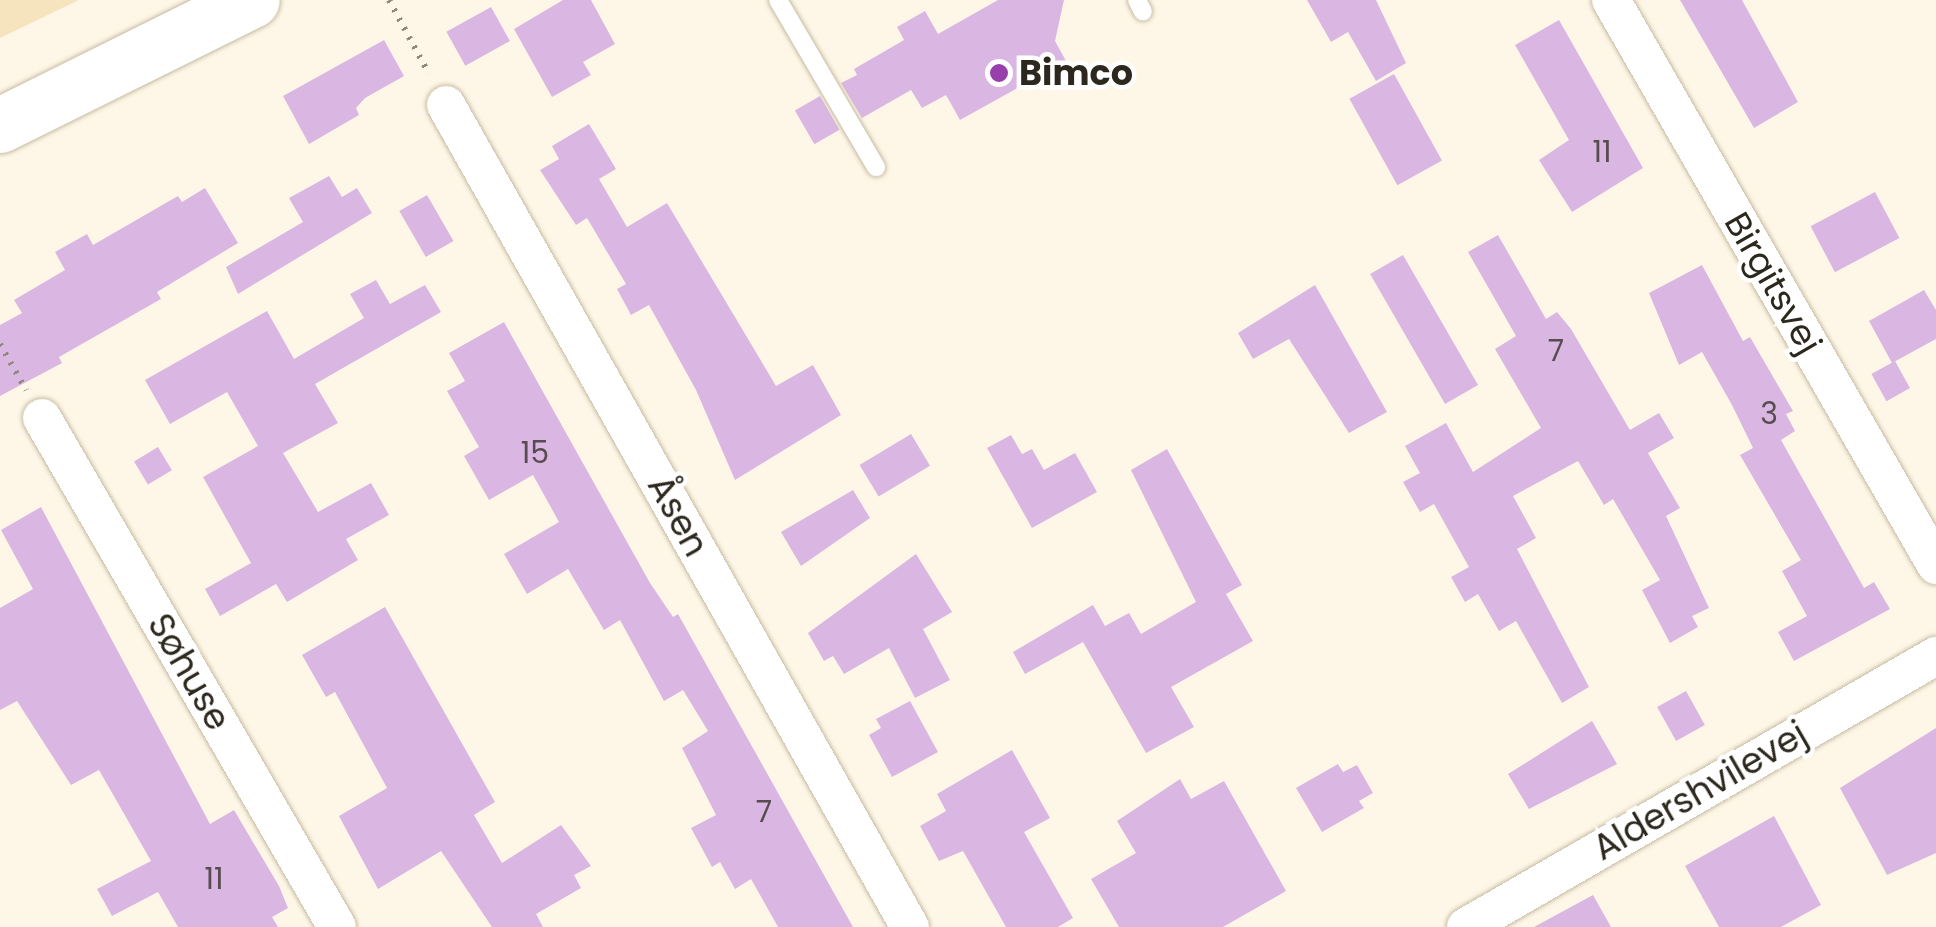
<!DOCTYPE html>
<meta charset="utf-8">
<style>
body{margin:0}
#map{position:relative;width:1936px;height:927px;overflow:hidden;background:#fef7e7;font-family:Poppins,sans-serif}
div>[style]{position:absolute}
.green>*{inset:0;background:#f6e4bf}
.building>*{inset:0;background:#d9b7e2;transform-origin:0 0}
.path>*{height:6px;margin-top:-3px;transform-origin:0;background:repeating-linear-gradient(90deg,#8f8a7d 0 2.5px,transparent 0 10.5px)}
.roads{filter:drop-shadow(0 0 2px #c6bba3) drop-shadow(0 0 2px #c6bba3)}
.service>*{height:18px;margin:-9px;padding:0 9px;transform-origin:9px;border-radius:9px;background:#fff}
.minor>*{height:38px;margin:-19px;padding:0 19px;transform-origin:19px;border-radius:19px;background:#fff}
.primary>*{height:55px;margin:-27.5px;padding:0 27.5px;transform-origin:27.5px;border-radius:27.5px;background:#fff}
.dots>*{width:28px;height:28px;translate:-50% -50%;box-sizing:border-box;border:5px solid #fff;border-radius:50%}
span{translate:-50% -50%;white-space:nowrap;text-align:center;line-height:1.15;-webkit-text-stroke:9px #fff;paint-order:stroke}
.number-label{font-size:30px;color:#574c4f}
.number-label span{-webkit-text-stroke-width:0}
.poi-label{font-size:35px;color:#2c281e;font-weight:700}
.left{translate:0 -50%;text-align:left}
.street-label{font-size:35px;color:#2c281e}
</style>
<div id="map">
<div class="green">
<i style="clip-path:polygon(0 0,79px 0,0 38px)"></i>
</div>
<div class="building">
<i style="clip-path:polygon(563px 0,591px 0,615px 44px,583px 62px,591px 75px,552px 97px,514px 29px)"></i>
<i style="clip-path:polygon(998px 0,1064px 0,1055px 41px,1066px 61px,960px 120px,946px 95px,922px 108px,911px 90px,862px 118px,841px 83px,857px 75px,854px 69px,904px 40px,897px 27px,925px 11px,938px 34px)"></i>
<i style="clip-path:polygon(1307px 0,1376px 0,1406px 63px,1376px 81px,1348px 32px,1331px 42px)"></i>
<i style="clip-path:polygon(1680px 0,1742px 0,1798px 102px,1754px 128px)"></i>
<i style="left:491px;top:7px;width:39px;height:51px;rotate:61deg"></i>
<i style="clip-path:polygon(1559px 20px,1643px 168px,1572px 212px,1539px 160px,1569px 140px,1515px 45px)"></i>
<i style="clip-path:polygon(384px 40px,404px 76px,365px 98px,356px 108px,359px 115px,309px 144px,283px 96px)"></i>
<i style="left:1394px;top:74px;width:99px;height:51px;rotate:61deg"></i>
<i style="left:820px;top:96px;width:39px;height:29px;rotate:60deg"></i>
<i style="clip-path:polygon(589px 124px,616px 169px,599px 179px,627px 227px,667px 203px,776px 386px,813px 365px,841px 415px,735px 480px,696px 390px,649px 305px,631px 315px,617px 289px,626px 284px,587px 218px,576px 225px,540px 170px,559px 159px,552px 146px)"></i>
<i style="clip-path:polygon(329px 176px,342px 197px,357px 188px,372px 213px,238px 294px,226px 267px,303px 222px,289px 198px)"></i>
<i style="clip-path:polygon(205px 188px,238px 243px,157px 292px,161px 299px,59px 357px,62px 363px,0 396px,0 325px,22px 313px,14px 300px,65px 270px,55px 252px,87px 234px,93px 245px,178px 196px,182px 202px)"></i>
<i style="left:1875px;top:192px;width:52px;height:73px;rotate:62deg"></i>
<i style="left:427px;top:195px;width:53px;height:32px;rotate:60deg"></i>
<i style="clip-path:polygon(1498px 235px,1546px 319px,1557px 312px,1571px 329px,1630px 430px,1659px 413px,1674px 438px,1648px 453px,1680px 508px,1666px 516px,1709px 608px,1692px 616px,1698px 627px,1670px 643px,1642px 590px,1660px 580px,1613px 499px,1604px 505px,1578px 461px,1513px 496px,1536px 538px,1517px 549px,1589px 687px,1562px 703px,1516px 621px,1499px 631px,1478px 594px,1465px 602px,1451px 577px,1469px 567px,1434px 504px,1420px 512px,1403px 482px,1420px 473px,1405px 446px,1446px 423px,1473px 472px,1541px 428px,1495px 349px,1516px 336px,1468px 252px)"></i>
<i style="left:1403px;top:255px;width:150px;height:38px;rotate:60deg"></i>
<i style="clip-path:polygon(1702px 265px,1743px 341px,1750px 337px,1793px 411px,1786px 414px,1795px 431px,1781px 440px,1864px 588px,1874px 582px,1890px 609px,1794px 661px,1778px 632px,1807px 616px,1782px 571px,1801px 560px,1740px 455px,1753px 448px,1732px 405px,1702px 352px,1679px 365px,1649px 293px)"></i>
<i style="clip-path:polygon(376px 280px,390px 304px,425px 285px,441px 312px,315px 384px,338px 423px,283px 453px,318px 512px,371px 483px,389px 515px,346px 539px,358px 560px,287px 602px,276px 584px,220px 616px,205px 589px,251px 563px,203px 477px,258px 446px,227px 392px,170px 424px,145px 380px,267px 311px,294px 359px,364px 318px,350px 294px)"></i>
<i style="clip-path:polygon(1315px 285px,1387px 412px,1349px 433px,1289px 339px,1253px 359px,1238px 333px)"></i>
<i style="clip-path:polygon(1924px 290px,1936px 310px,1936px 339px,1892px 363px,1869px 321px)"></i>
<i style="clip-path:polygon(504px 322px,650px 583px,673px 617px,678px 614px,853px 927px,778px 927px,751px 879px,735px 889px,720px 862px,712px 867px,691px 828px,716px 815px,682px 748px,708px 731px,683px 690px,664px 701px,620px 620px,604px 630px,568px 569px,527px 594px,504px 554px,559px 522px,533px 475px,489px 500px,464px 456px,479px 447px,447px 391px,465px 381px,449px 353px)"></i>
<i style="left:1895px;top:361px;width:31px;height:27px;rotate:61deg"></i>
<i style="left:911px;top:434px;width:37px;height:60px;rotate:59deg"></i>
<i style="clip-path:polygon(1011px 435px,1022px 454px,1032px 449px,1044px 470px,1075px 453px,1097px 492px,1032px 528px,987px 448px)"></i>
<i style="left:158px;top:447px;width:27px;height:28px;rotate:59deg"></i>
<i style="clip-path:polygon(1167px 449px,1242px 585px,1226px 594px,1253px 641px,1171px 687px,1194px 727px,1146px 753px,1083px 642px,1025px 674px,1013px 652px,1093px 605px,1105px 626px,1129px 613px,1141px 634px,1196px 602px,1131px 470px)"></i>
<i style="clip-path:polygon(853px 490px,870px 518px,801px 566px,781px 532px)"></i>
<i style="clip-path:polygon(41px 507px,210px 824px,234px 810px,279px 886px,288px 908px,272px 917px,278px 927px,178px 927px,158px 892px,112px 916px,97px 889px,151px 861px,99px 770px,71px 785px,17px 701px,0 710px,0 608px,33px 589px,1px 530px)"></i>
<i style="clip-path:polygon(916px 554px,952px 612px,923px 629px,950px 680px,915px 698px,889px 648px,844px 674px,833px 656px,824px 661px,808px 633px)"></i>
<i style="clip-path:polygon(385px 607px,495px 802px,474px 815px,502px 863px,561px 825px,591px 866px,574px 875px,581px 888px,536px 914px,543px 927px,492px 927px,441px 851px,378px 889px,339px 816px,387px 788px,335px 692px,326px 697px,302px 655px)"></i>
<i style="left:1686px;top:691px;width:39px;height:33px;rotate:61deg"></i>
<i style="clip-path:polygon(910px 701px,938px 752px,892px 777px,869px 735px,881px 728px,876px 719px)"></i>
<i style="clip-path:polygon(1592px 721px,1617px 764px,1529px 809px,1508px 774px)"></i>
<i style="clip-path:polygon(1936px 728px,1936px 853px,1887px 875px,1840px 788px)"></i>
<i style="clip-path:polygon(1012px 750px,1050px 818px,1024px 832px,1073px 918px,1058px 927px,1006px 927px,963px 851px,939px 861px,920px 826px,946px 811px,937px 794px)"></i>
<i style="clip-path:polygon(1338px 764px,1343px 772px,1357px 765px,1373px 793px,1359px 801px,1364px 808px,1322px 832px,1296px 788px)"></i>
<i style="clip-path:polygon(1180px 779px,1191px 799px,1224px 781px,1286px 891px,1223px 927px,1119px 927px,1091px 879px,1136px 853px,1117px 821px)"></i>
<i style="clip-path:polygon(1774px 816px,1821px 905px,1781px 927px,1719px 927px,1685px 866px)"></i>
<i style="clip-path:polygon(1593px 895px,1611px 927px,1534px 927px)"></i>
</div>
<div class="path">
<i style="left:389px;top:0;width:84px;rotate:61.6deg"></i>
<i style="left:0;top:344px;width:53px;rotate:60.5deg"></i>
</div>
<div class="roads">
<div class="service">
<i style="left:778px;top:0;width:194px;rotate:59.6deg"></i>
<i style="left:1137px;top:0;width:13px;rotate:63deg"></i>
</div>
<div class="minor">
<i style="left:1611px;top:0;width:652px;rotate:60.09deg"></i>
<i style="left:446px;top:105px;width:944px;rotate:60.56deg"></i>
<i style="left:42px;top:418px;width:588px;rotate:59.9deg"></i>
<i style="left:1466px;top:927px;width:543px;rotate:-29.97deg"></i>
</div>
<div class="primary">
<i style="left:0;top:125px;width:281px;rotate:-26.4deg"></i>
</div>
</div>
<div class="dots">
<i style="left:999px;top:73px;background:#9740ac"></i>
</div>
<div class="number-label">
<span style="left:1602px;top:152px">11</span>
<span style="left:1556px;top:351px">7</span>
<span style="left:1769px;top:414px">3</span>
<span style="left:535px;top:453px">15</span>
<span style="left:764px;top:812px">7</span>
<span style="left:214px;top:879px">11</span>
</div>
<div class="poi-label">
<span class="left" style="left:1019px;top:73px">Bimco</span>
</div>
<div class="street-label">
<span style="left:1773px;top:283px;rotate:60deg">Birgitsvej</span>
<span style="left:678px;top:516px;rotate:61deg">Åsen</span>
<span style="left:189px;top:672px;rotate:60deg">Søhuse</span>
<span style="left:1700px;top:791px;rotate:-30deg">Aldershvilevej</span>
</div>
</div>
